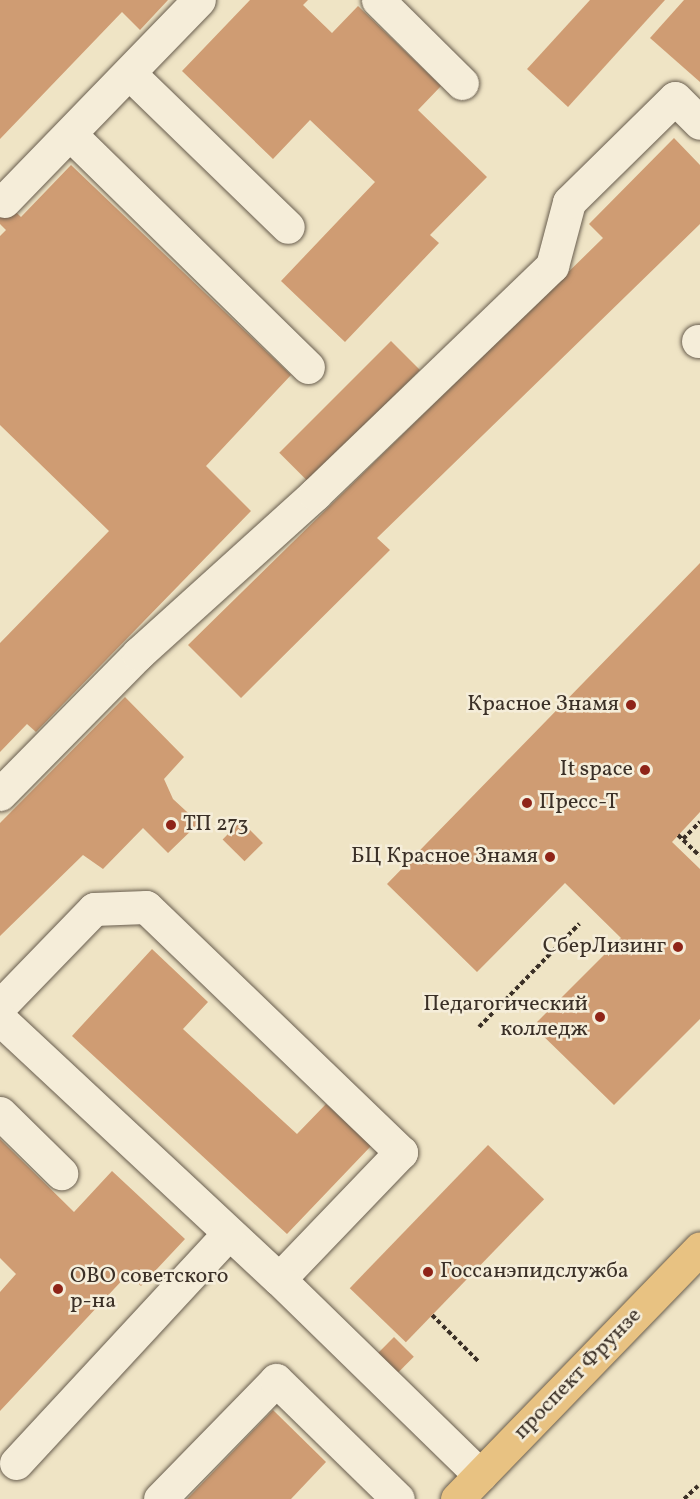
<!DOCTYPE html>
<meta charset="utf-8">
<style>
body{margin:0}
#map{position:relative;width:700px;height:1499px;overflow:hidden;background:#efe4c5;font-family:Vollkorn,serif}
div>[style]{position:absolute}
.building>*{inset:0;background:#cf9c73;transform-origin:0 0}
.path>*{height:4px;margin-top:-2px;transform-origin:0;background:repeating-linear-gradient(90deg,#3b3027 0 4.5px,transparent 0 7.5px)}
.roads{filter:drop-shadow(0 0 2px #685d4e) drop-shadow(0 0 2px #685d4e)}
.minor>*{height:33px;margin:-16.5px;padding:0 16.5px;transform-origin:16.5px;border-radius:16.5px;background:#f5edd9}
.major>*{height:33px;margin:-16.5px;padding:0 16.5px;transform-origin:16.5px;border-radius:16.5px;background:#e8c282}
.dots>*{width:16px;height:16px;translate:-50% -50%;box-sizing:border-box;border:3px solid #f5edd9;border-radius:50%}
span{translate:-50% -50%;white-space:nowrap;text-align:center;line-height:1.15;-webkit-text-stroke:5px #f5edd9;paint-order:stroke}
.poi-label{font-size:22px;color:#3b3027}
.right{translate:-100% -50%;text-align:right}
.left{translate:0 -50%;text-align:left}
.street-label{font-size:22px;color:#3b3027}
</style>
<div id="map">
<div class="building">
<i style="clip-path:polygon(0 0,168px 0,140px 30px,122px 12px,0 139px)"></i>
<i style="clip-path:polygon(250px 0,308px 0,303px 5px,332px 33px,358px 6px,441px 86px,418px 110px,487px 177px,430px 235px,439px 243px,345px 342px,281px 281px,375px 182px,310px 120px,273px 159px,182px 71px)"></i>
<i style="clip-path:polygon(590px 0,665px 0,568px 107px,527px 69px)"></i>
<i style="clip-path:polygon(684px 0,700px 0,700px 82px,650px 38px)"></i>
<i style="clip-path:polygon(674px 138px,700px 165px,700px 224px,377px 538px,390px 550px,241px 698px,188px 645px,603px 238px,589px 224px)"></i>
<i style="clip-path:polygon(71px 165px,291px 375px,206px 466px,251px 511px,36px 732px,27px 724px,0 752px,0 643px,109px 531px,0 425px,0 236px,6px 230px,0 224px,0 197px,21px 217px)"></i>
<i style="left:391px;top:341px;width:41px;height:158px;rotate:45deg"></i>
<i style="clip-path:polygon(700px 563px,700px 812px,672px 842px,700px 869px,700px 1019px,614px 1105px,533px 1026px,621px 938px,565px 883px,477px 972px,387px 884px)"></i>
<i style="clip-path:polygon(125px 697px,184px 757px,164px 779px,173px 799px,199px 823px,168px 853px,143px 828px,103px 869px,83px 855px,0 936px,0 823px)"></i>
<i style="left:241px;top:821px;width:31px;height:26px;rotate:45deg"></i>
<i style="clip-path:polygon(152px 949px,208px 1002px,183px 1029px,297px 1134px,326px 1104px,371px 1146px,287px 1234px,72px 1036px)"></i>
<i style="clip-path:polygon(0 1139px,74px 1212px,112px 1171px,185px 1239px,141px 1286px,128px 1274px,0 1411px,0 1292px,16px 1274px,0 1258px)"></i>
<i style="left:488px;top:1145px;width:78px;height:199px;rotate:44deg"></i>
<i style="left:394px;top:1337px;width:28px;height:32px;rotate:45deg"></i>
<i style="clip-path:polygon(273px 1410px,326px 1462px,291px 1499px,187px 1499px)"></i>
</div>
<div class="path">
<i style="left:678px;top:835px;width:30px;rotate:44deg"></i>
<i style="left:683px;top:839px;width:24px;rotate:-45deg"></i>
<i style="left:479px;top:1027px;width:144px;rotate:-45.8deg"></i>
<i style="left:432px;top:1315px;width:66px;rotate:45deg"></i>
<i style="left:684px;top:1499px;width:19px;rotate:-43deg"></i>
</div>
<div class="roads">
<div class="minor">
<i style="left:378px;top:0;width:118px;rotate:44.7deg"></i>
<i style="left:129px;top:73px;width:221px;rotate:44.1deg"></i>
<i style="left:70px;top:134px;width:333px;rotate:44.4deg"></i>
<i style="left:4px;top:201px;width:280px;rotate:-45.9deg"></i>
<i style="left:698px;top:341px;width:2px"></i>
<i style="left:0;top:794px;width:197px;rotate:-45.4deg"></i>
<i style="left:138px;top:654px;width:239px;rotate:-42.1deg"></i>
<i style="left:315px;top:494px;width:329px;rotate:-43.9deg"></i>
<i style="left:552px;top:266px;width:66px;rotate:-75.1deg"></i>
<i style="left:569px;top:202px;width:148px;rotate:-44.5deg"></i>
<i style="left:675px;top:98px;width:35px;rotate:45deg"></i>
<i style="left:0;top:1006px;width:135px;rotate:-45.9deg"></i>
<i style="left:94px;top:909px;width:52px;rotate:-2.2deg"></i>
<i style="left:146px;top:907px;width:354px;rotate:43.9deg"></i>
<i style="left:401px;top:1152px;width:176px;rotate:133.8deg"></i>
<i style="left:0;top:1019px;width:381px;rotate:43deg"></i>
<i style="left:279px;top:1279px;width:281px;rotate:44.3deg"></i>
<i style="left:0;top:1113px;width:86px;rotate:44.5deg"></i>
<i style="left:16px;top:1463px;width:313px;rotate:-47.2deg"></i>
<i style="left:160px;top:1499px;width:166px;rotate:-45.7deg"></i>
<i style="left:276px;top:1380px;width:170px;rotate:44.3deg"></i>
</div>
<div class="major">
<i style="left:457px;top:1499px;width:349px;rotate:-45.9deg"></i>
</div>
</div>
<div class="dots">
<i style="left:631px;top:705px;background:#8f2418"></i>
<i style="left:645px;top:770px;background:#8f2418"></i>
<i style="left:527px;top:803px;background:#8f2418"></i>
<i style="left:171px;top:825px;background:#8f2418"></i>
<i style="left:550px;top:857px;background:#8f2418"></i>
<i style="left:678px;top:947px;background:#8f2418"></i>
<i style="left:600px;top:1017px;background:#8f2418"></i>
<i style="left:428px;top:1272px;background:#8f2418"></i>
<i style="left:58px;top:1289px;background:#8f2418"></i>
</div>
<div class="poi-label">
<span class="right" style="left:619px;top:705px">Красное Знамя</span>
<span class="right" style="left:633px;top:770px">It space</span>
<span class="left" style="left:539px;top:803px">Пресс-Т</span>
<span class="left" style="left:183px;top:825px">ТП 273</span>
<span class="right" style="left:538px;top:857px">БЦ Красное Знамя</span>
<span class="right" style="left:666px;top:947px">СберЛизинг</span>
<span class="right" style="left:588px;top:1017px">Педагогический<br>колледж</span>
<span class="left" style="left:440px;top:1272px">Госсанэпидслужба</span>
<span class="left" style="left:70px;top:1289px">ОВО советского<br>р-на</span>
</div>
<div class="street-label">
<span style="left:578px;top:1374px;rotate:-46deg">проспект Фрунзе</span>
</div>
</div>
